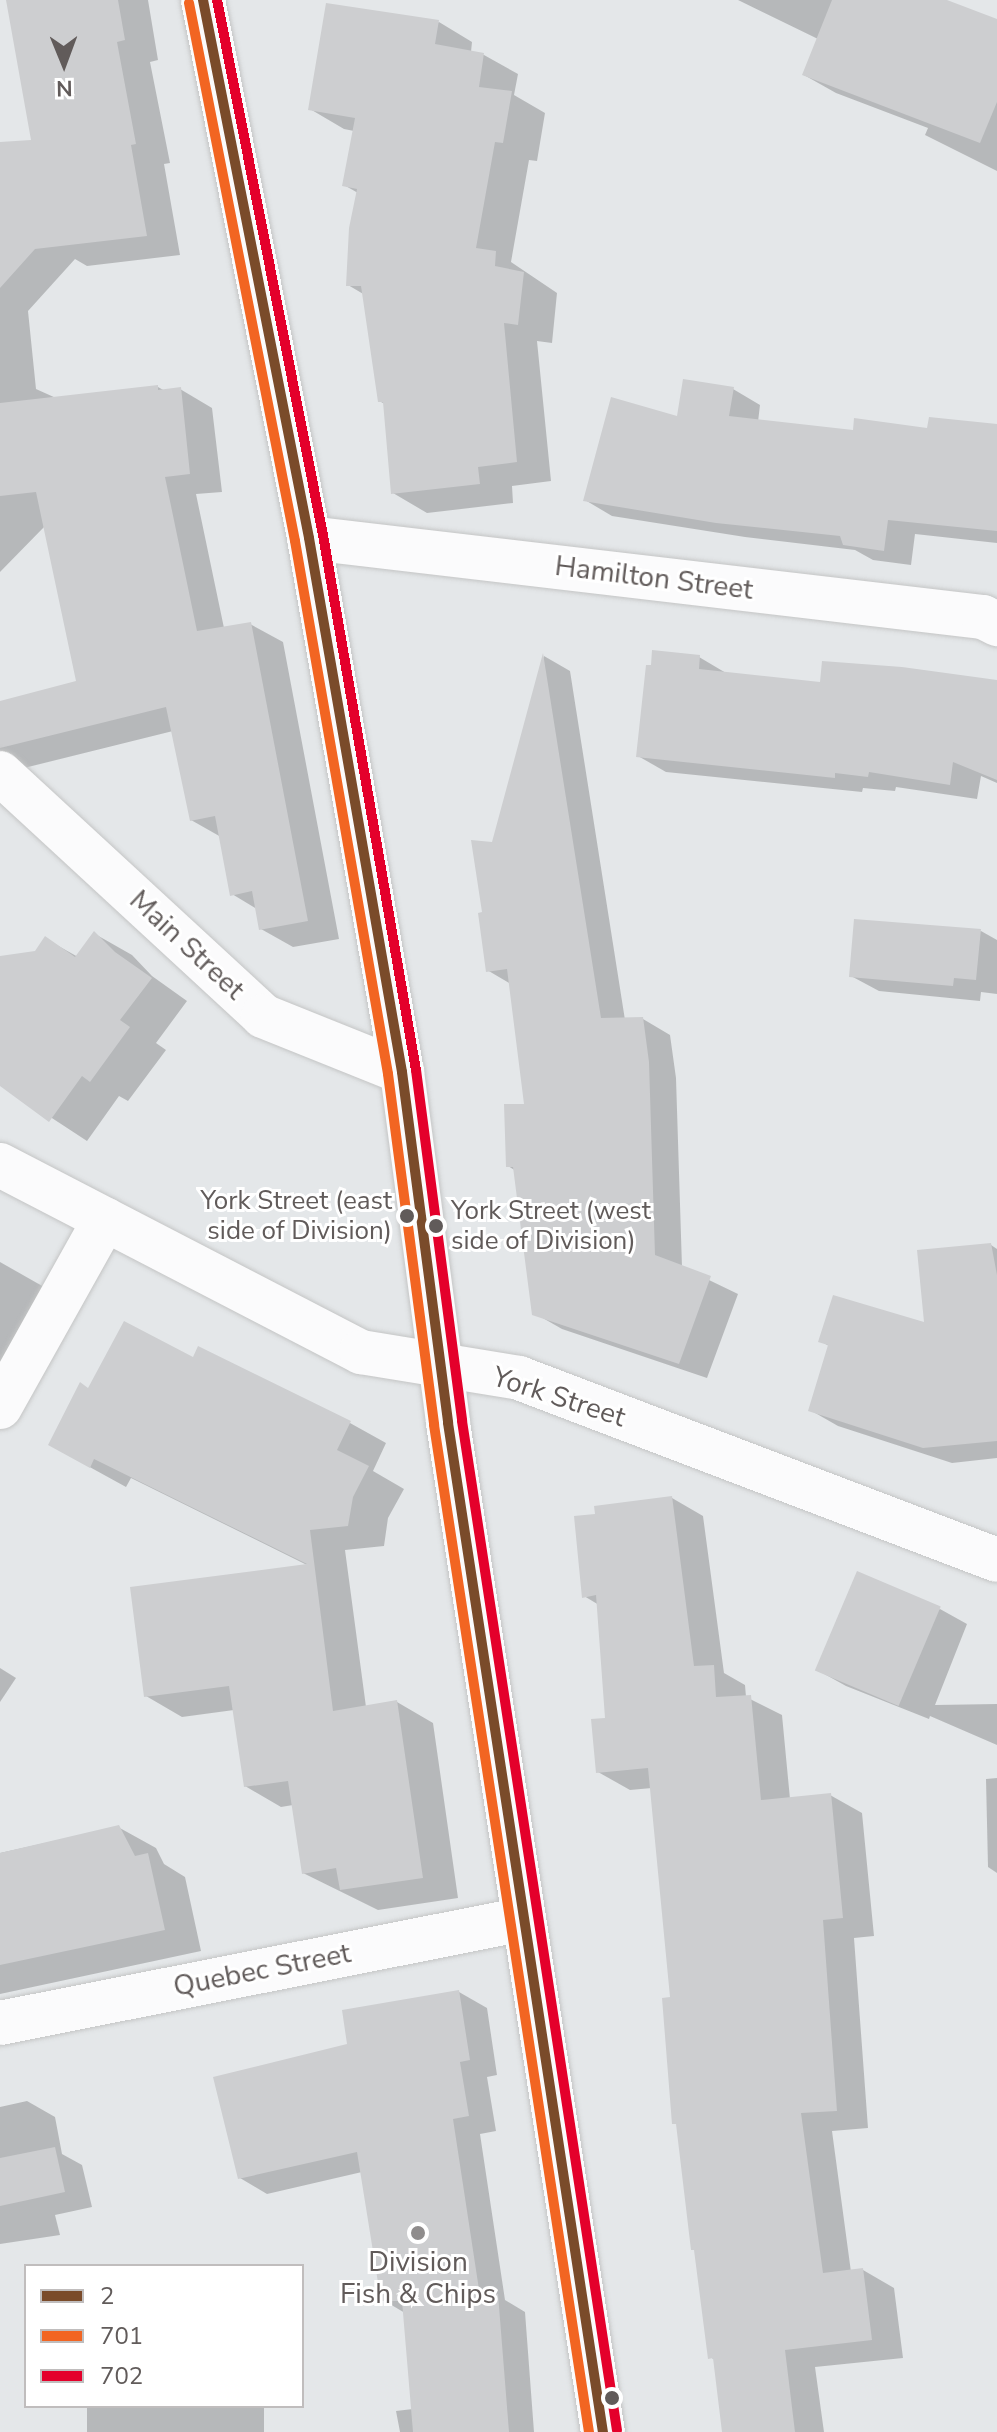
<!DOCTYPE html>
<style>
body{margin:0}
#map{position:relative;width:997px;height:2432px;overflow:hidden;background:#e4e7e9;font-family:"Nunito Sans",sans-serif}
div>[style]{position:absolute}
.shadow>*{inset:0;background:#0003;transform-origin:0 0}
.building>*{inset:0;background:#cdced0;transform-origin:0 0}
.roads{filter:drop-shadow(0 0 2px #c4c5c5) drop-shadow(0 0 2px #c4c5c5)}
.minor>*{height:44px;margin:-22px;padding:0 22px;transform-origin:22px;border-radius:22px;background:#fbfbfc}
.secondary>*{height:44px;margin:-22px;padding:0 22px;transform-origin:22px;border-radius:22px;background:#fbfbfc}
.bus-1>*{height:10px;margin:-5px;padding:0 5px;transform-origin:5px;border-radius:5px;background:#7a4b2a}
.bus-2>*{height:10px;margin:-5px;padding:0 5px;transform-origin:5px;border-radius:5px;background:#f26522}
.bus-3>*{height:10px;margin:-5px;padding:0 5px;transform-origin:5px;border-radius:5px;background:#e4002b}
.dots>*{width:22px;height:22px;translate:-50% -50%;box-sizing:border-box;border:4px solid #fff;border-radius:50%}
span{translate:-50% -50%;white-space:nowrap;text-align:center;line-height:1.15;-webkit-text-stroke:6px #fff;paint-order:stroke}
.bus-label{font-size:26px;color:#615b5a}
.right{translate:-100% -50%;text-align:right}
.left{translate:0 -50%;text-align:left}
.street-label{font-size:28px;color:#615b5a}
.poi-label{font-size:28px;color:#615b5a}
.legend{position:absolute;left:24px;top:2264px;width:280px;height:144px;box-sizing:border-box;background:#fff;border:2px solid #c0bdbd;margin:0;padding:10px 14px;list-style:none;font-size:24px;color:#615b5a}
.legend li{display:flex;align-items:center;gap:16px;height:40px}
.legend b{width:40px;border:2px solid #c0bdbd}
.north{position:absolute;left:24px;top:24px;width:80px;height:80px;-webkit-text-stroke:6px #fff;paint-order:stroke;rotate:179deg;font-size:22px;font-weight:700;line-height:32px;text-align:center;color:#615b5a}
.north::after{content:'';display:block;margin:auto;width:28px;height:36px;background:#615b5a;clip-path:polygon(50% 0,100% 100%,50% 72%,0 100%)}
</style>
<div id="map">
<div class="shadow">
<i style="clip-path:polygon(8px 0,148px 0,158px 60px,150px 62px,170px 163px,164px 164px,180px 255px,87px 266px,75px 259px,28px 311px,36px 389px,56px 398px,158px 387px,165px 391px,180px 389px,212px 408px,222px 492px,196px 494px,224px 628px,250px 624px,283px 642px,339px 939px,293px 947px,261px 929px,257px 909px,232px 894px,221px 837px,191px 820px,173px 731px,12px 771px,0 764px,0 703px,78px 683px,45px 526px,0 572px,0 199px,51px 239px)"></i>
<i style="clip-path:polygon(738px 0,902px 0,997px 22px,997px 171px,925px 135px,928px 128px,836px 93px,804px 75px,818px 39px)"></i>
<i style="clip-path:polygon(439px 22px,472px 42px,471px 52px,484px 55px,518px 74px,514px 95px,545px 113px,537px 161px,529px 160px,511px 262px,557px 293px,552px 343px,537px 341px,551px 481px,512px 486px,513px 503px,427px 513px,393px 493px,385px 404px,379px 401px,365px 295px,348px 285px,358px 193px,344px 185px,354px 131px,344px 129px,310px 109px)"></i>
<i style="clip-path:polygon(733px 389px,760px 405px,758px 422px,855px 432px,997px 426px,997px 543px,915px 534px,911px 565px,873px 560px,855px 550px,745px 537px,612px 516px,585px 500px,679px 418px)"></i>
<i style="clip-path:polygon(544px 656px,570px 671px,625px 1020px,643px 1019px,670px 1035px,676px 1078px,682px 1267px,738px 1294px,707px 1378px,562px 1329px,534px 1313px,516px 1171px,508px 1166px,526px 1106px,511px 984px,487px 970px,484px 914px,494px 844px)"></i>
<i style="clip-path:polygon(699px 657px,726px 673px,822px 684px,997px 690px,997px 783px,981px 776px,977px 799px,896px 787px,895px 791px,863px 788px,862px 792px,666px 772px,638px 756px)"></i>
<i style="clip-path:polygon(981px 931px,997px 940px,997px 994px,981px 992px,980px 1001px,879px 991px,851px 976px)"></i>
<i style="clip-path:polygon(95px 934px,132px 955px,152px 976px,187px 1001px,156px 1043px,166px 1050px,128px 1101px,119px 1096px,87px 1141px,0 1084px,0 959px,36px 953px,46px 939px,78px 957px)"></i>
<i style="clip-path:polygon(991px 1245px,997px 1249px,997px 1458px,952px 1463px,838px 1426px,810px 1410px,829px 1346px,820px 1341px,926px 1325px)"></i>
<i style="clip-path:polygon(0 1262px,44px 1287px,0 1380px)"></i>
<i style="clip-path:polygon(194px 1360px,350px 1423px,386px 1443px,373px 1471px,404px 1489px,388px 1518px,384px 1546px,345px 1550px,366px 1707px,397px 1702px,433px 1723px,458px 1898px,378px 1910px,303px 1873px,293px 1805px,281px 1807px,245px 1786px,234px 1710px,182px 1717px,146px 1696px,309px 1566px,131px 1478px,126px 1487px,86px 1465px,90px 1390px)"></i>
<i style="clip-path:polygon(672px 1498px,703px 1516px,724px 1673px,745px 1685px,746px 1697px,782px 1715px,790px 1799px,830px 1795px,862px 1813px,874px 1936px,854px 1938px,868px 2128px,832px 2131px,851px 2272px,863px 2270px,894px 2288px,903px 2358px,815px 2367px,824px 2432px,724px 2432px,715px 2360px,710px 2357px,652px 1788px,630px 1790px,598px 1772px,607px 1720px,599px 1605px,584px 1596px)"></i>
<i style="clip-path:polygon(940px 1609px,967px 1624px,935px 1705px,997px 1704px,997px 1745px,930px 1716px,929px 1719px,846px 1686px,819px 1671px)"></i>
<i style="clip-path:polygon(0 1668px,16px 1678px,0 1702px)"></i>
<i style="clip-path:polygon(997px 1778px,997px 1873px,988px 1867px,986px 1779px)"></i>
<i style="clip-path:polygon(118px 1827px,156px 1848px,164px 1864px,185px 1877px,201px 1951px,0 1994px,0 1853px)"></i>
<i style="clip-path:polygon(459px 1992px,487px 2008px,497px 2075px,487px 2077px,496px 2131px,480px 2134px,505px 2300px,525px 2312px,534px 2432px,400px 2432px,396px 2411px,413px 2409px,405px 2313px,383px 2300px,362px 2172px,267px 2194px,240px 2178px,350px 2046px)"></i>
<i style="clip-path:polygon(27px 2101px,55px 2117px,62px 2154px,82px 2165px,92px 2207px,55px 2215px,60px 2235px,0 2244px,0 2107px)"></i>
<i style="left:87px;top:2406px;width:177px;height:27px"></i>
</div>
<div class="building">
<i style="clip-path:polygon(6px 0,118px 0,125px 40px,117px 42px,136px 144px,131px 145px,147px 236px,35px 249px,0 288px,0 142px,31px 140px)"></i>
<i style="clip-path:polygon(832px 0,947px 0,997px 19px,997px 102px,980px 143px,802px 75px)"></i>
<i style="clip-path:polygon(326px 3px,439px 20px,435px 44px,484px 53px,479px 87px,512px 91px,503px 143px,495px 142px,476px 248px,496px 251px,495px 266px,524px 272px,518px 325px,504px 323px,517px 462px,478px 467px,480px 484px,391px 494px,383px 402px,378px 402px,361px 286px,346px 286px,349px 228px,357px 189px,342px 186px,355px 118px,308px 110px)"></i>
<i style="clip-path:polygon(683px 379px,734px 387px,729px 416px,853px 430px,854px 418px,927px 428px,929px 417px,997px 424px,997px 531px,888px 520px,884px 551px,843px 545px,840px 536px,716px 523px,583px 501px,611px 397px,677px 416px)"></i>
<i style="clip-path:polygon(158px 385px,158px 390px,181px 387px,190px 474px,165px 477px,197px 631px,251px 622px,308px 921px,259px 930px,252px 891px,230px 896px,215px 816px,190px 821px,166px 707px,0 748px,0 701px,76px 681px,36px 492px,0 496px,0 403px)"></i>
<i style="clip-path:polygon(652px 650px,700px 655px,699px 669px,820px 682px,822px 661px,902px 667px,997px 680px,997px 780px,953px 762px,950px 785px,869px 772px,868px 777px,835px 773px,835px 778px,636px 757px,646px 665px,651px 665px)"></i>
<i style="clip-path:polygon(543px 653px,601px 1018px,643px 1017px,649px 1062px,655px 1255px,711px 1276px,679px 1364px,532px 1315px,513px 1167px,506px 1167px,504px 1104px,524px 1104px,507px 969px,486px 972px,478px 913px,482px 912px,471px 840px,492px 842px)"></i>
<i style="clip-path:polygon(854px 919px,981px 929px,976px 980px,954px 978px,953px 986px,849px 977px)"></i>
<i style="clip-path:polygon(94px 931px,115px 952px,152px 978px,120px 1020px,130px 1027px,90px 1082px,82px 1076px,49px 1122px,0 1086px,0 956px,35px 951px,45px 936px,75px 957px)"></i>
<i style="clip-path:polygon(991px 1243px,997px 1275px,997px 1441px,923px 1448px,808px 1411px,828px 1345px,818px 1342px,833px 1295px,924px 1322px,917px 1250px)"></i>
<i style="clip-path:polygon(124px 1321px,193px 1357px,198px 1346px,351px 1421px,337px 1450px,369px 1466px,353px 1497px,348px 1526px,310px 1530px,333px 1711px,397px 1700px,423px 1878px,340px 1890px,336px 1868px,302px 1874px,288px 1781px,244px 1787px,229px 1686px,144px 1697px,130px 1587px,307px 1564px,94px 1459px,90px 1468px,48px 1445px,80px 1382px,88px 1388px)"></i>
<i style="clip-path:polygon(672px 1496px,694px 1666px,714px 1665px,716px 1697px,751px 1695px,761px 1800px,831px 1793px,843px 1918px,823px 1920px,837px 2111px,801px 2113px,823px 2273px,863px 2268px,872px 2340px,785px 2350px,795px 2432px,722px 2432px,713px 2358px,708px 2359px,694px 2250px,691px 2250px,676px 2124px,672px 2124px,662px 1998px,670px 1997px,648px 1768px,596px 1773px,591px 1719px,605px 1718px,596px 1595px,582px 1598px,574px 1516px,595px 1514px,594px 1506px)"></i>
<i style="left:857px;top:1571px;width:91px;height:108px;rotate:23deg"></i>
<i style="clip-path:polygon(119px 1825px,135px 1856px,148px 1853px,165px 1930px,0 1965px,0 1853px)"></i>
<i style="clip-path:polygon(459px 1990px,470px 2060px,460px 2062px,469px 2116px,453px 2119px,480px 2296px,498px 2294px,509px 2432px,413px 2432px,402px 2301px,381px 2301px,357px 2152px,238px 2179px,213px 2077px,347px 2044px,342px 2010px)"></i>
<i style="clip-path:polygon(55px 2147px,65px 2192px,0 2206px,0 2158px)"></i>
</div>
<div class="roads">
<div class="minor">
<i style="left:309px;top:538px;width:679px;rotate:6.69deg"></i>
<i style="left:983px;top:617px;width:16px;rotate:27deg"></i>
<i style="left:0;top:773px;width:358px;rotate:42.7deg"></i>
<i style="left:263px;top:1016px;width:150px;rotate:21.9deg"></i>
<i style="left:0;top:1165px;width:407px;rotate:27.4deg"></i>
<i style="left:361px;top:1352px;width:160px;rotate:9.3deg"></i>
<i style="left:519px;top:1378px;width:511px;rotate:20.84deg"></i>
<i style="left:0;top:1407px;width:215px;rotate:-60.8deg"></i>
<i style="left:0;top:2023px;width:534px;rotate:-11.23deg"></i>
</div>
<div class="secondary">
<i style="left:203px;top:0;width:548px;rotate:78.85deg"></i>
<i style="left:309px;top:538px;width:542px;rotate:80.12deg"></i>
<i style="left:402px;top:1072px;width:354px;rotate:82.5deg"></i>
<i style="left:448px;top:1423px;width:1021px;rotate:81.27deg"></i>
</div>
</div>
<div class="bus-1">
<i style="left:203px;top:0;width:548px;rotate:78.85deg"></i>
<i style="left:309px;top:538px;width:542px;rotate:80.12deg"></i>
<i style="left:402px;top:1072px;width:354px;rotate:82.5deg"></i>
<i style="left:448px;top:1423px;width:1021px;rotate:81.27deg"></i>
</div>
<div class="bus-2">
<i style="left:189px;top:3px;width:548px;rotate:78.85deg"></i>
<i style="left:295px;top:541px;width:541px;rotate:80.1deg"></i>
<i style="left:388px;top:1074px;width:354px;rotate:82.5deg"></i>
<i style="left:434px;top:1425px;width:1019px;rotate:81.25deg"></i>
</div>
<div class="bus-3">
<i style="left:217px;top:0;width:545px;rotate:78.79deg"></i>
<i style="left:323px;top:535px;width:543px;rotate:80.14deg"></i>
<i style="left:416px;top:1070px;width:354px;rotate:82.5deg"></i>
<i style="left:462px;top:1421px;width:1021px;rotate:81.27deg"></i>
</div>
<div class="dots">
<i style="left:407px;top:1216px;background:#615b5a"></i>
<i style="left:436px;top:1226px;background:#615b5a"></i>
<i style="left:418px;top:2233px;background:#8f8c8c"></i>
<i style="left:612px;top:2398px;background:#615b5a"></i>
</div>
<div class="bus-label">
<span class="right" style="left:392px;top:1216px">York Street (east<br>side of Division)</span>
<span class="left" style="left:451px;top:1226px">York Street (west<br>side of Division)</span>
</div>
<div class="street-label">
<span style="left:654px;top:578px;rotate:7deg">Hamilton Street</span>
<span style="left:187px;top:945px;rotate:43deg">Main Street</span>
<span style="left:559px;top:1397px;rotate:18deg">York Street</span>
<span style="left:262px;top:1970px;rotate:-11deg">Quebec Street</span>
</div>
<div class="poi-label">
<span style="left:418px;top:2278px">Division<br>Fish &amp; Chips</span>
</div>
<ul class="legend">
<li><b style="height:10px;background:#7a4b2a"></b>2</li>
<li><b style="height:10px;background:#f26522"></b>701</li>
<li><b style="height:10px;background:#e4002b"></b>702</li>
</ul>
<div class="north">N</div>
</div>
